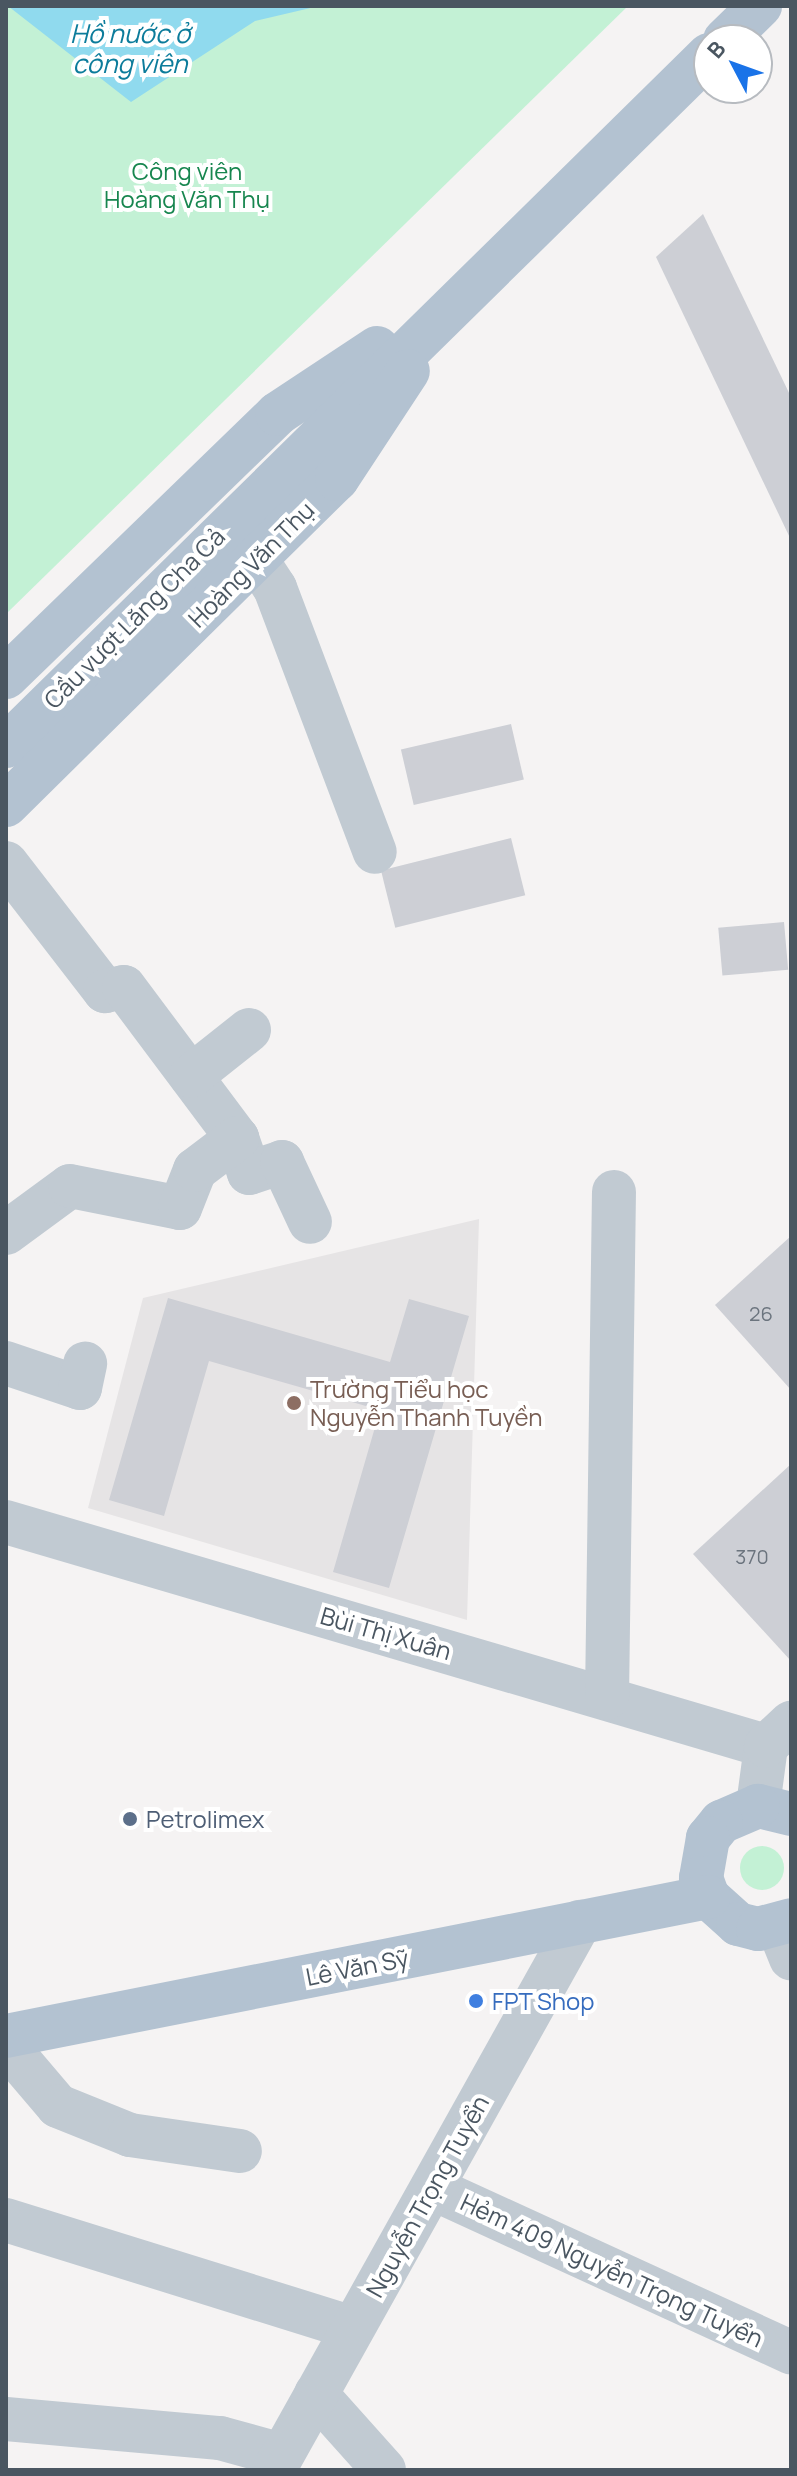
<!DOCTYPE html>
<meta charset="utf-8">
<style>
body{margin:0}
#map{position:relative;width:797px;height:2476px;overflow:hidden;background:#f5f3f3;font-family:Manrope,sans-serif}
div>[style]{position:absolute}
.education>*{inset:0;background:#e6e4e5}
.green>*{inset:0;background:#c3f1d5}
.round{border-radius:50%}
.water>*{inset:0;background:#90daee}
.building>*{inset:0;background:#cdcfd5;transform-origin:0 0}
.minor>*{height:44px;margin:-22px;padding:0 22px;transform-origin:22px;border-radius:22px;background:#c1cad2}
.major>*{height:44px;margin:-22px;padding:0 22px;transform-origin:22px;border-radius:22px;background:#b3c2d1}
.dots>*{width:22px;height:22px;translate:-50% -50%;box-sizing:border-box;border:4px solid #fff;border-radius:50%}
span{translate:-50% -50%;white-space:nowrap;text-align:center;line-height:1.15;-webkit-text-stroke:8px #fff;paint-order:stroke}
.number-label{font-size:20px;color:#6b747e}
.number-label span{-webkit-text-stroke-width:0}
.park-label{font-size:24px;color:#17864f}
.street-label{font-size:24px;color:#4a5661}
.education-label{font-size:24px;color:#785e54}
.left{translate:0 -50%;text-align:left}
.service-label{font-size:24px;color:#4e5e75}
.shop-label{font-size:24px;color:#366cbe}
.water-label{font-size:26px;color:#0c7c9b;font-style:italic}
.frame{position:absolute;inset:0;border:8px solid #4a5661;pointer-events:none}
.north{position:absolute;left:693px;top:24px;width:80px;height:80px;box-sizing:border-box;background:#fff;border:2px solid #b7bbc0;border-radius:50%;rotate:311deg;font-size:22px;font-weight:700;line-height:32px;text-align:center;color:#4a5661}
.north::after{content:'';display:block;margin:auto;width:28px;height:36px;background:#1a73e8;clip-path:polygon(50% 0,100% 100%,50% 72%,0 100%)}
</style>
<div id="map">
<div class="education">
<i style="clip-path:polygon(479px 1219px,467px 1620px,88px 1508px,143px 1298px)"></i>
</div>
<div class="green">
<i style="clip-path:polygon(6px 6px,628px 6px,6px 614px)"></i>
<i class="round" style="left:740px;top:1846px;width:44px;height:44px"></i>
</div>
<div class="water">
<i style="clip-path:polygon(8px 6px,319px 6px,255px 21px,131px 102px)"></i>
</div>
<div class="building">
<i style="clip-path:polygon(703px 214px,791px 397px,791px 540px,656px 257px)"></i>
<i style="left:511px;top:724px;width:57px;height:113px;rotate:77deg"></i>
<i style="left:511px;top:838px;width:59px;height:134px;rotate:76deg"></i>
<i style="left:784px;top:922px;width:48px;height:66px;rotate:85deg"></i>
<i style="clip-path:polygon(791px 1236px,791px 1390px,715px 1305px)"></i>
<i style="clip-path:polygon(168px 1298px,390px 1362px,409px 1299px,469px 1316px,389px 1588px,333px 1572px,380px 1410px,209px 1361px,164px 1516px,109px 1500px)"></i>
<i style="clip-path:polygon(791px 1464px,791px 1661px,693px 1554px)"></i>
</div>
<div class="minor">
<i style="left:256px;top:559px;width:35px;rotate:57deg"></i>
<i style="left:275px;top:588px;width:282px;rotate:69.3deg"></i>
<i style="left:6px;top:863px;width:162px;rotate:52.3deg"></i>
<i style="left:105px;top:991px;width:19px;rotate:-12deg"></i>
<i style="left:124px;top:987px;width:189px;rotate:53.2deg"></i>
<i style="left:237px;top:1138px;width:37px;rotate:71deg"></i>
<i style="left:249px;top:1173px;width:35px;rotate:-18deg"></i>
<i style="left:282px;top:1162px;width:66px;rotate:65deg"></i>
<i style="left:191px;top:1076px;width:74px;rotate:-38.4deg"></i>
<i style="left:6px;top:1233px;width:79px;rotate:-36.3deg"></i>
<i style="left:70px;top:1186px;width:112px;rotate:11.3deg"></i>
<i style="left:180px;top:1208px;width:41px;rotate:-68.5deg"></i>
<i style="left:195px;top:1170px;width:53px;rotate:-37.3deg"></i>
<i style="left:6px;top:1363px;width:78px;rotate:18.7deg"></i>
<i style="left:80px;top:1388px;width:25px;rotate:-78deg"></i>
<i style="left:6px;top:1522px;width:792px;rotate:16.42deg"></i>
<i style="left:607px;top:1698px;width:506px;rotate:-89.21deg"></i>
<i style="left:758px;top:1806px;width:61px;rotate:-82.4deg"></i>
<i style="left:766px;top:1746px;width:34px;rotate:-43deg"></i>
<i style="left:778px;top:1926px;width:35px;rotate:68deg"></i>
<i style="left:6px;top:2045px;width:80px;rotate:49.6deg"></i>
<i style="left:58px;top:2106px;width:78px;rotate:21.9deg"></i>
<i style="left:130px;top:2135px;width:111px;rotate:8.3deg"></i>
<i style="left:432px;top:2188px;width:395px;rotate:24.6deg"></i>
<i style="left:6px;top:2220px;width:363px;rotate:17.3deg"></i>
<i style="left:316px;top:2394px;width:102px;rotate:48.2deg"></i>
<i style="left:6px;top:2419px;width:215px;rotate:5.1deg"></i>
<i style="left:220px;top:2438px;width:64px;rotate:15.3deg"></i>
<i style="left:274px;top:2470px;width:628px;rotate:-60.82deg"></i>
</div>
<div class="major">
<i style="left:725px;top:40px;width:49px;rotate:-44.2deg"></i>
<i style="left:6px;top:677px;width:378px;rotate:-44.1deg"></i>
<i style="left:277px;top:414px;width:120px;rotate:-33.4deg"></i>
<i style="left:6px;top:746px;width:986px;rotate:-44.51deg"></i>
<i style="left:6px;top:805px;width:465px;rotate:-44.6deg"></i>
<i style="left:337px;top:479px;width:129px;rotate:-56.7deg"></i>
<i style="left:791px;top:1814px;width:34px;rotate:-166deg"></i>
<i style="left:758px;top:1806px;width:40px;rotate:156.6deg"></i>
<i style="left:721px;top:1822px;width:21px;rotate:129deg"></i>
<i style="left:708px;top:1838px;width:41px;rotate:99.9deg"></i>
<i style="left:701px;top:1878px;width:20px;rotate:70deg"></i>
<i style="left:708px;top:1897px;width:40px;rotate:42deg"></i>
<i style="left:738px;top:1924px;width:21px;rotate:14deg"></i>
<i style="left:758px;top:1929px;width:34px;rotate:-15deg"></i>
<i style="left:6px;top:2036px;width:716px;rotate:-11.2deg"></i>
</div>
<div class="dots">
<i style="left:294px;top:1403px;background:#8d6e63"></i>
<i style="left:130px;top:1819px;background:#5c6f8a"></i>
<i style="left:476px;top:2001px;background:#3f7fe0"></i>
</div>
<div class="number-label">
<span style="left:761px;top:1313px">26</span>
<span style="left:752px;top:1556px">370</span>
</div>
<div class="park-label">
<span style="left:187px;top:185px">Công viên<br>Hoàng Văn Thụ</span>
</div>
<div class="street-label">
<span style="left:251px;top:564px;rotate:-45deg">Hoàng Văn Thụ</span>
<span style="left:134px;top:618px;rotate:-45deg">Cầu vượt Lăng Cha Cả</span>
<span style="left:386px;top:1633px;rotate:16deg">Bùi Thị Xuân</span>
<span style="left:357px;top:1967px;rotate:-11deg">Lê Văn Sỹ</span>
<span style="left:427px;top:2196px;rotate:-61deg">Nguyễn Trọng Tuyển</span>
<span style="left:612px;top:2270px;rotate:25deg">Hẻm 409 Nguyễn Trọng Tuyển</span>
</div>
<div class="education-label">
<span class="left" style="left:310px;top:1403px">Trường Tiểu học<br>Nguyễn Thanh Tuyền</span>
</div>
<div class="service-label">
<span class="left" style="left:146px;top:1819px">Petrolimex</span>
</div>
<div class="shop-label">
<span class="left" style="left:492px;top:2001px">FPT Shop</span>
</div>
<div class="water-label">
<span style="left:130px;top:49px">Hồ nước ở<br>công viên</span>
</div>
<div class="frame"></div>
<div class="north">B</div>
</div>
